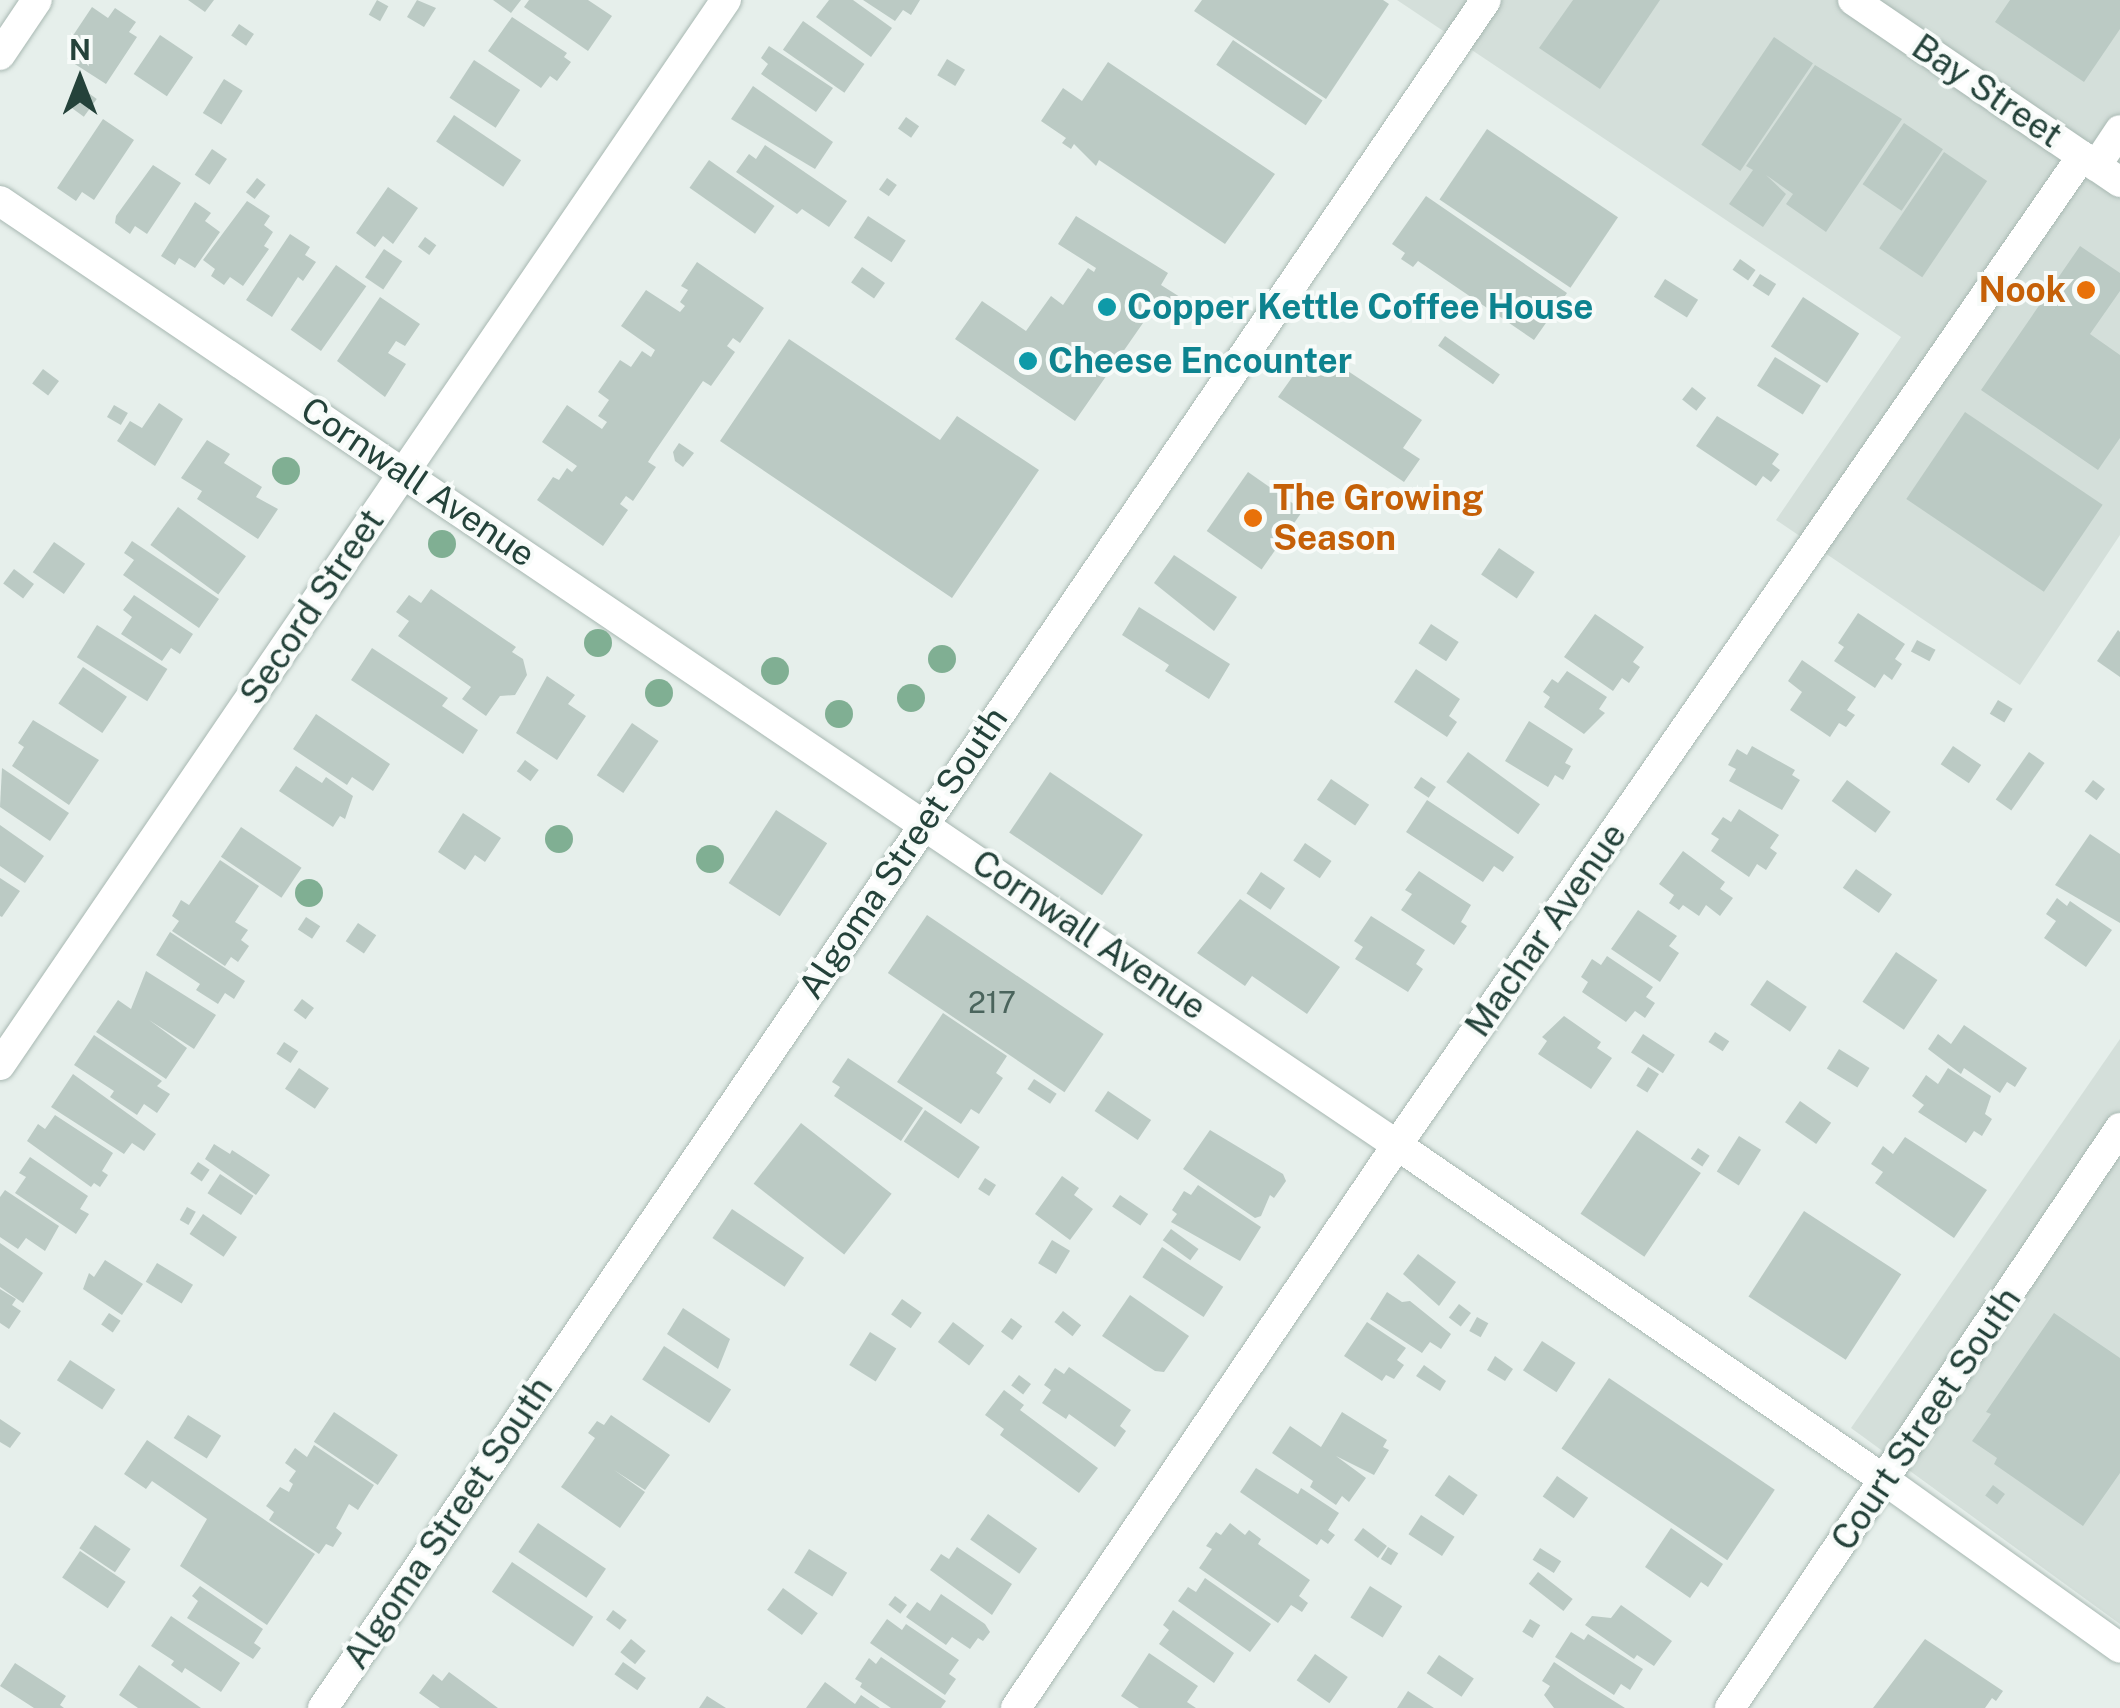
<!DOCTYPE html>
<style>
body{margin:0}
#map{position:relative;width:2120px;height:1708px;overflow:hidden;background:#e6efeb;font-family:"Public Sans",sans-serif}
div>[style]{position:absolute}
.built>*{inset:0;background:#d4dfda}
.building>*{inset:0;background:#bbcac4;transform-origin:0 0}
.roads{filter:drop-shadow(0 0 2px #a8b8b2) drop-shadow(0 0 2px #a8b8b2)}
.street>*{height:30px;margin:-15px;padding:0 15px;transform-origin:15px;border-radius:15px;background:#fff}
.secondary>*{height:30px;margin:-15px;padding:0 15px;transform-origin:15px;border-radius:15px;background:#fff}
.trees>*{width:28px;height:28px;margin:-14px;border-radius:50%;background:#80af93}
.dots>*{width:28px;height:28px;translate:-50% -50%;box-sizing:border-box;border:5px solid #f7fbf9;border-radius:50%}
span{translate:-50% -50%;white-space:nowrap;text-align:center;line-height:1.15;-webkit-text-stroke:8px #f7fbf9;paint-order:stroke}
.number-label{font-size:30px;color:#4a645c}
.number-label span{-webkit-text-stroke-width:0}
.street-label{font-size:35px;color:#24423a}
.food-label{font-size:35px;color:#c56008;font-weight:700}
.right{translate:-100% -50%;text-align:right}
.left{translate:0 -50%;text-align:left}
.culture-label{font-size:35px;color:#0d838f;font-weight:700}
.north{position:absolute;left:30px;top:30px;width:100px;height:100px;-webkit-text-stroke:8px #f7fbf9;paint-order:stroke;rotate:0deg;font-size:28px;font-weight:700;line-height:40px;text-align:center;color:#24423a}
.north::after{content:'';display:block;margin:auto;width:35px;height:45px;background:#24423a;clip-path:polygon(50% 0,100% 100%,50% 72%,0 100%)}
</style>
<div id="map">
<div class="built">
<i style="clip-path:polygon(1397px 0,2120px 0,2120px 535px,2020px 685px,1776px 520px,1901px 337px)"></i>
<i style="clip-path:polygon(2120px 1039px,2120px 1624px,1851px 1428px)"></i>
</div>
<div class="building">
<i style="clip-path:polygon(188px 0,214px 0,205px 12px)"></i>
<i style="left:377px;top:0;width:13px;height:17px;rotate:29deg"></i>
<i style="clip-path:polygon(417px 0,436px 8px,424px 27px,407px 17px)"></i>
<i style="clip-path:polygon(493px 0,521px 0,511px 13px)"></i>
<i style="clip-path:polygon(529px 0,588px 0,612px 16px,588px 51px,524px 7px)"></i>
<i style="clip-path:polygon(829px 0,853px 0,892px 28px,871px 57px,816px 17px)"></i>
<i style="clip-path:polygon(863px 0,920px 0,911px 15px,903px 10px,895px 21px)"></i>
<i style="clip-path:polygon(1202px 0,1383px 0,1389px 4px,1326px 99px,1194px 11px)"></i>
<i style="clip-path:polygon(1573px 0,1660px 0,1600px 89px,1539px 48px)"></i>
<i style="clip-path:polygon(2010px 0,2120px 0,2120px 29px,2084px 82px,1995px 22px)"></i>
<i style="clip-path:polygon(92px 7px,108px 18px,115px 8px,136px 22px,129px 32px,137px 37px,106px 84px,67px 59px,78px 41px,72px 37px)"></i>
<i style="clip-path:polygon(512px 17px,567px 53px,564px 57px,571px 62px,557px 81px,550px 76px,541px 88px,488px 51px)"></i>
<i style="left:803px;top:21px;width:75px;height:35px;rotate:35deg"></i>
<i style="left:239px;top:24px;width:18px;height:14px;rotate:34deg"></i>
<i style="left:160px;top:35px;width:40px;height:47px;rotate:34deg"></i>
<i style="left:1774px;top:37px;width:47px;height:130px;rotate:34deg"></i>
<i style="left:1233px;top:40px;width:108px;height:30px;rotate:34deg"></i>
<i style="clip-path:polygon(769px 46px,833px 88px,816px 112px,761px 74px,768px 64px,761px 58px)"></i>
<i style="left:947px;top:59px;width:21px;height:19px;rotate:31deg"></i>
<i style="left:474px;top:60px;width:55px;height:45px;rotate:33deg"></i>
<i style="clip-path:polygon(1108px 62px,1275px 174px,1225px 244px,1099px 160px,1096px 166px,1074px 144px,1071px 149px,1062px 143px,1066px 138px,1041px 121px,1063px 88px,1082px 101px)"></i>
<i style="clip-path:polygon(1815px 65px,1902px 119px,1826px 232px,1786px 204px,1793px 194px,1766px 175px,1786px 194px,1763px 227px,1729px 204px,1753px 170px,1746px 166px)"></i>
<i style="left:224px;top:79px;width:22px;height:40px;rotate:32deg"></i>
<i style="clip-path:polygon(753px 86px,833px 142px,815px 169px,731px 119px)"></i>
<i style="left:83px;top:89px;width:17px;height:22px;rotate:36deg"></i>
<i style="left:454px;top:115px;width:81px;height:32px;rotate:34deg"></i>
<i style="left:906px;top:117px;width:16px;height:14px;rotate:35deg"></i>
<i style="clip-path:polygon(103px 119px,134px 140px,94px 200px,82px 192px,76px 201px,57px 188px)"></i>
<i style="left:1904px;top:123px;width:47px;height:74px;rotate:34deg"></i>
<i style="left:1487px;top:129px;width:158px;height:85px;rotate:34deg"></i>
<i style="clip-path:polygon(765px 145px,847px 201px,829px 227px,802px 209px,797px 214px,736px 172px,749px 154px,756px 159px)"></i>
<i style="left:212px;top:149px;width:18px;height:31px;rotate:34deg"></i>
<i style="left:1944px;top:152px;width:52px;height:116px;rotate:34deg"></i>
<i style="left:709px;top:160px;width:80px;height:34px;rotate:35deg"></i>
<i style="clip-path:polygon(153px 165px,181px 183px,147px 234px,135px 226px,130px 234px,115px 223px,116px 216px)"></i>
<i style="left:257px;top:178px;width:11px;height:18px;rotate:38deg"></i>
<i style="left:887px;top:178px;width:12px;height:14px;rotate:35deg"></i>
<i style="clip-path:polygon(388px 187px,418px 208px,393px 244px,383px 236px,375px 247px,356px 233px)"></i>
<i style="clip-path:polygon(1426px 196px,1567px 293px,1534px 340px,1418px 261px,1413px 267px,1401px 259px,1405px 253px,1392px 244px)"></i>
<i style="clip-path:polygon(247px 201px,270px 216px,264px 225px,273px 232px,264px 246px,269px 249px,243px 286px,230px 277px,224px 285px,211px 276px,215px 269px,203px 260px)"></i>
<i style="clip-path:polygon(195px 202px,211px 213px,205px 221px,220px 232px,195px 268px,179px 258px,175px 265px,161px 256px)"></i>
<i style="left:868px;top:216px;width:45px;height:26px;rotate:33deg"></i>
<i style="clip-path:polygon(1076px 216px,1168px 273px,1161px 285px,1180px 297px,1167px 318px,1135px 297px,1152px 310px,1075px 421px,955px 339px,982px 301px,1026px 331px,1051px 296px,1063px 305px,1088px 268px,1094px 272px,1096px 268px,1058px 244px)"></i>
<i style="clip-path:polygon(290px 234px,310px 247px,305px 255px,316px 262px,303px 281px,298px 277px,272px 317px,246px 300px)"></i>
<i style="left:425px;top:237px;width:14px;height:12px;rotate:36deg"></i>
<i style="clip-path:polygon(2080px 246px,2120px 273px,2120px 291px,2090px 334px,2120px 355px,2120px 438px,2098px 470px,1981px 390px)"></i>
<i style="left:384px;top:249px;width:22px;height:34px;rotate:34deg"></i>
<i style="left:1740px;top:259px;width:19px;height:13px;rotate:35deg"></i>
<i style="clip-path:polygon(697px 262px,764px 308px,740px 343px,733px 338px,727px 346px,735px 352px,711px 386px,703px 381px,653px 454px,648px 462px,656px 467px,633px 501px,626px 496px,620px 504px,628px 510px,603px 546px,537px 500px,553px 477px,559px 480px,567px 468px,572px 472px,577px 466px,542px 442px,567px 405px,602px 429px,607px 422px,598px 416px,609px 400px,598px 392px,620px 360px,631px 367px,642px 351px,651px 357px,655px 350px,621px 326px,646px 290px,680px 312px,685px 306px,680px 302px,688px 290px,681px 286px)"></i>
<i style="left:336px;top:265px;width:37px;height:79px;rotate:35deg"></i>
<i style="left:862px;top:267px;width:28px;height:19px;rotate:35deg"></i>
<i style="left:1760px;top:274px;width:19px;height:14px;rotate:32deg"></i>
<i style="left:1665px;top:279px;width:39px;height:21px;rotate:32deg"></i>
<i style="clip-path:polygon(380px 297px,420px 324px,405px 346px,396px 341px,388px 353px,406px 364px,385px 397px,337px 361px)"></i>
<i style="left:1803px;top:297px;width:67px;height:59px;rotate:33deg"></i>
<i style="left:1445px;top:336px;width:67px;height:12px;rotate:35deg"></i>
<i style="clip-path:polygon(789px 339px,940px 440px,957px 416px,1039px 470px,952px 598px,720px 441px)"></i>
<i style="clip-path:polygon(1313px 348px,1422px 420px,1403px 448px,1420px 459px,1404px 482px,1278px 397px)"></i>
<i style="left:1775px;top:357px;width:54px;height:34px;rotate:32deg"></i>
<i style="left:43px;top:369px;width:20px;height:18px;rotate:37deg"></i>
<i style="left:1692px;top:387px;width:18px;height:16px;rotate:38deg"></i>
<i style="clip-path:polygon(159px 403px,183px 419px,155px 466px,117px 441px,130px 421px,142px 428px)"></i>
<i style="left:114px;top:405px;width:16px;height:14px;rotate:30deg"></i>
<i style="left:1965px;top:412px;width:166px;height:105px;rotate:34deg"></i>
<i style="clip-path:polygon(1717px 416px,1779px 454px,1772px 464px,1780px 470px,1771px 482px,1763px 476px,1756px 486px,1696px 446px)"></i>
<i style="clip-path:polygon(207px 440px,230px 454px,224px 463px,262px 487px,256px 497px,278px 509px,258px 539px,197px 499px,202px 491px,181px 478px)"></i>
<i style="clip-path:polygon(679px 443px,694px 453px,683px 467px,675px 461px,673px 452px)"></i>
<i style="left:1248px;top:472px;width:67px;height:72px;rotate:35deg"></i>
<i style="left:178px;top:507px;width:84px;height:47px;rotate:36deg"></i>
<i style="clip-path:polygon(132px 541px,219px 599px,199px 628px,123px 575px,134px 560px,124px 553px)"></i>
<i style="left:54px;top:542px;width:38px;height:37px;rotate:35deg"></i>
<i style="left:1499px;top:548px;width:43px;height:32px;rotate:34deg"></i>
<i style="clip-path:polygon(1174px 555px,1237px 597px,1214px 631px,1154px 583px)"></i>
<i style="left:14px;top:569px;width:25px;height:18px;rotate:37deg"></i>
<i style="clip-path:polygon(431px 589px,516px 647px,512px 652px,523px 659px,527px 675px,515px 695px,500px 696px,486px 716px,462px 699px,471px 687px,398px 636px,409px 621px,396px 612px,409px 595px,421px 603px)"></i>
<i style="clip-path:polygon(134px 595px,193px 634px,180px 654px,171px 648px,162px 661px,121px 634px,132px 617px,123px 610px)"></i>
<i style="clip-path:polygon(1139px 607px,1230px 664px,1209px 699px,1165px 671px,1169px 665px,1122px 635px)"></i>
<i style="clip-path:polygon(1858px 613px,1905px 644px,1895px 659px,1902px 664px,1892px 680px,1884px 674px,1875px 688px,1834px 661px,1844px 647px,1838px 643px)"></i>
<i style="clip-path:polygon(1595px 614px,1644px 647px,1633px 662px,1640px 667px,1629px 683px,1622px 678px,1613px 691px,1564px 657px)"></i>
<i style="left:1431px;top:624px;width:33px;height:23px;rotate:33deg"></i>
<i style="left:97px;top:625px;width:83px;height:38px;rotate:32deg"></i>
<i style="clip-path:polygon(2118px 630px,2120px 632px,2120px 677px,2097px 661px)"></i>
<i style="left:1917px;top:640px;width:21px;height:13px;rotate:28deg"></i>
<i style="clip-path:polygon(372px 648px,448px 698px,442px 706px,478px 730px,463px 754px,351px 680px)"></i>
<i style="clip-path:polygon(1802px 660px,1856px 697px,1847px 710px,1855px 715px,1846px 727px,1839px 723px,1830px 737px,1790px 710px,1802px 692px,1788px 681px)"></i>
<i style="left:83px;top:667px;width:53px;height:44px;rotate:34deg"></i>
<i style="clip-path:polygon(1416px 669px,1460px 699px,1449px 716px,1457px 722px,1447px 737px,1394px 702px)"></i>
<i style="clip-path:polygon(1567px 671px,1607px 697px,1599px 709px,1605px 713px,1584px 734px,1544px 707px,1550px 697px,1543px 692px,1552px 679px,1558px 683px)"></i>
<i style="clip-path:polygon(547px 676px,575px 695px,568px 704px,586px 716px,557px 760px,516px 733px)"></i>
<i style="left:1998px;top:700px;width:17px;height:16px;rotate:31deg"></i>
<i style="clip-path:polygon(316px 714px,390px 764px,373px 791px,352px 777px,347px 785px,293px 749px)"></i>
<i style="clip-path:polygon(33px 720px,99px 760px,69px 805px,12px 766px,24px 747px,18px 743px)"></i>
<i style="clip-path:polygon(1529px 721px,1573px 749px,1565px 763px,1571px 766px,1563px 780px,1555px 775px,1548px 787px,1505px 761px)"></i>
<i style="left:632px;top:723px;width:32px;height:63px;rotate:34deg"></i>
<i style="clip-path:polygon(1752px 746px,1795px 770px,1792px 775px,1800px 780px,1782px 810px,1729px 781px,1736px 769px,1728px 765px,1737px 749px,1747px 755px)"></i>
<i style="left:1953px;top:746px;width:34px;height:22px;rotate:34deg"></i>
<i style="left:1468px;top:752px;width:89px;height:37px;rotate:36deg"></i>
<i style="left:2029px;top:752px;width:19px;height:58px;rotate:35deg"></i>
<i style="left:525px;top:760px;width:17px;height:14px;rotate:36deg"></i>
<i style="clip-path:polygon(296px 766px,322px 783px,326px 777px,353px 796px,345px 819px,340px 816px,333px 827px,279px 791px)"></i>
<i style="clip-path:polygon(2px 768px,69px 813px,50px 841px,0 807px)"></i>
<i style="left:1050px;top:772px;width:112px;height:73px;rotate:34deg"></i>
<i style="left:1421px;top:777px;width:18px;height:13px;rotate:34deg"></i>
<i style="left:1331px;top:779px;width:46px;height:25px;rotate:34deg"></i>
<i style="left:1847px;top:780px;width:54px;height:26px;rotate:36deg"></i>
<i style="left:2093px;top:780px;width:15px;height:14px;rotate:37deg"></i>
<i style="clip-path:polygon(1427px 800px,1514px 857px,1503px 872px,1494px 866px,1483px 882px,1406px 832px)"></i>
<i style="clip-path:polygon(1739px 809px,1779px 835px,1770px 848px,1777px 853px,1766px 870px,1757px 864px,1749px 877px,1711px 851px,1719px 839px,1711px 834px,1723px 817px,1731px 822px)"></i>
<i style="left:776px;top:810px;width:61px;height:87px;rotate:33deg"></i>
<i style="clip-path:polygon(463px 813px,501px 838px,485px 862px,475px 855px,465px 870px,438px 852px)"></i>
<i style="clip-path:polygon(0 825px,44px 856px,25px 883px,0 866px)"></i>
<i style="left:241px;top:827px;width:73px;height:36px;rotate:34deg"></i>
<i style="clip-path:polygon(2090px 834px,2120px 854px,2120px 923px,2055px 885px)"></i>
<i style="left:1305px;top:843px;width:32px;height:21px;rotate:34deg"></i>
<i style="clip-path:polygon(1683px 851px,1725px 882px,1720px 889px,1733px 898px,1720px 916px,1706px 905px,1699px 916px,1683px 905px,1679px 910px,1669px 903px,1674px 895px,1659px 884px)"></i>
<i style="clip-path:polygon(220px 860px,259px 886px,235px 922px,248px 930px,241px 940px,249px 946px,238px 962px,231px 957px,225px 966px,172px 931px,179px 921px,172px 916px,181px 900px,189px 905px)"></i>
<i style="left:1856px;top:869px;width:44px;height:23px;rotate:35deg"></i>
<i style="clip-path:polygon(1419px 871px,1471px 905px,1461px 922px,1467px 926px,1454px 945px,1401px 910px,1412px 894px,1405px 890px)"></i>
<i style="left:1261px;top:872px;width:29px;height:26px;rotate:34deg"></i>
<i style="clip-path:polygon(0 878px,20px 891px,2px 917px,0 916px)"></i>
<i style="clip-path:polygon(2057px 898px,2067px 906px,2070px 901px,2112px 930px,2086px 967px,2044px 938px,2056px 921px,2046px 914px)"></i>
<i style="clip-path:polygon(1240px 899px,1340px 967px,1307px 1014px,1252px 976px,1245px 986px,1197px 953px)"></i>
<i style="clip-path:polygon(1638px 910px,1677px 936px,1669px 946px,1679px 953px,1660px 982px,1611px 949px)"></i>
<i style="left:927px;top:915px;width:213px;height:70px;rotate:34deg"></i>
<i style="clip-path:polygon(1371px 916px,1425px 950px,1416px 964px,1423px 969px,1408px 992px,1355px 959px,1363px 947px,1354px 941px)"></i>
<i style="left:306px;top:917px;width:17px;height:15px;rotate:33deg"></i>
<i style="left:358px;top:923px;width:22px;height:22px;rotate:34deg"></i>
<i style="clip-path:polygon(170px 932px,245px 981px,234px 999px,225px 993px,218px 1004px,196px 990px,200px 984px,156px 955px)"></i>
<i style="left:1896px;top:952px;width:50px;height:60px;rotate:34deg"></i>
<i style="clip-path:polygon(1607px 956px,1653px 987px,1646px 997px,1655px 1003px,1645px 1018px,1635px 1011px,1626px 1022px,1582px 992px,1588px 982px,1581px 977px,1592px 959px,1601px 965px)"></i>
<i style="clip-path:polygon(146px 971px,216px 1015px,194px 1049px,149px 1020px,187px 1048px,166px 1079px,96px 1032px,118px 1000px,131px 1009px)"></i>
<i style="left:1767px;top:980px;width:48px;height:30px;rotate:34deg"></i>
<i style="left:302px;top:999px;width:15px;height:14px;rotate:37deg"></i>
<i style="clip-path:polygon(943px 1013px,1007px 1056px,996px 1073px,1003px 1078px,979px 1114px,971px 1109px,961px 1124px,897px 1082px)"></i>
<i style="clip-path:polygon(1564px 1016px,1601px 1042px,1597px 1048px,1612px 1058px,1591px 1089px,1538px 1054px,1547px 1041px,1542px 1037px)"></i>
<i style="clip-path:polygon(1964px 1025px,2027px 1068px,2015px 1087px,2007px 1082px,2000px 1093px,1964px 1068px,1961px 1074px,1928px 1049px,1938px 1034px,1951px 1044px)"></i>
<i style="left:1715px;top:1032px;width:17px;height:12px;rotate:33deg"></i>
<i style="left:1643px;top:1034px;width:38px;height:22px;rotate:33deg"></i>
<i style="clip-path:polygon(94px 1035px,162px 1081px,157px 1086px,170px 1094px,157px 1113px,144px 1104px,137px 1115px,110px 1097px,114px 1091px,74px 1065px)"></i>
<i style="left:284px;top:1042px;width:17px;height:14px;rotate:33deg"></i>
<i style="left:1839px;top:1049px;width:36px;height:23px;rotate:32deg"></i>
<i style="clip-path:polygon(848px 1058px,923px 1108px,901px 1141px,834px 1096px,840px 1087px,832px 1082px)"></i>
<i style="left:1648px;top:1067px;width:13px;height:22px;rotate:32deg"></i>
<i style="left:299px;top:1068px;width:36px;height:25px;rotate:34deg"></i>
<i style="clip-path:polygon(1948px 1068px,1991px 1096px,1985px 1114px,1992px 1119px,1982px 1136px,1974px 1131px,1966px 1143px,1918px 1112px,1924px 1105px,1912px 1096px,1926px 1075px,1938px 1084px)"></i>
<i style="clip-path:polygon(73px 1074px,156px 1134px,144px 1151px,132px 1143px,124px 1154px,51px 1107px)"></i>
<i style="left:1034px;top:1079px;width:27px;height:12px;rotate:33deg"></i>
<i style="left:1108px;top:1091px;width:52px;height:24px;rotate:34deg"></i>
<i style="left:1800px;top:1101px;width:38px;height:26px;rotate:35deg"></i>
<i style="left:925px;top:1110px;width:66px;height:38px;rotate:34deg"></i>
<i style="clip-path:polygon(55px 1115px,113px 1153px,102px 1171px,108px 1175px,100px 1187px,94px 1183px,91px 1187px,27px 1141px,38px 1124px,45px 1129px)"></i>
<i style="left:801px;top:1123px;width:115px;height:77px;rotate:38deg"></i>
<i style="clip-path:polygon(1210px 1130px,1283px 1174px,1286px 1181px,1274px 1198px,1270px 1195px,1261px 1216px,1255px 1218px,1183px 1169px)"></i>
<i style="left:1637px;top:1130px;width:77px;height:101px;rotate:34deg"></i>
<i style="left:1739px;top:1136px;width:26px;height:42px;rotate:32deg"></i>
<i style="clip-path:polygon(1905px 1137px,1987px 1190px,1954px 1238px,1875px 1183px,1883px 1172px,1871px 1164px,1883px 1146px,1893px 1154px)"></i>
<i style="clip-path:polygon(214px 1144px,230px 1154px,232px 1150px,270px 1175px,256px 1195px,205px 1159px)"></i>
<i style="left:1698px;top:1148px;width:14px;height:13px;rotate:34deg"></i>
<i style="clip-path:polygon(30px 1157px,88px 1196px,80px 1209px,89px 1214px,76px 1234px,15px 1193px,26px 1177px,19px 1173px)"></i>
<i style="left:198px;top:1162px;width:14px;height:14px;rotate:34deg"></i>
<i style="left:220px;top:1174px;width:40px;height:23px;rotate:33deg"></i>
<i style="clip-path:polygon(1062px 1176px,1079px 1188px,1074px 1195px,1093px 1209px,1070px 1240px,1035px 1214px)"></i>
<i style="left:985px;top:1178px;width:13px;height:13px;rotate:32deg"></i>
<i style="clip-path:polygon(1198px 1185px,1261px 1227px,1240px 1261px,1171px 1222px,1177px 1214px,1172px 1210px,1184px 1191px,1191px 1195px)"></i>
<i style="clip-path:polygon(5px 1190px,59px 1226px,45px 1251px,26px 1238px,18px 1249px,0 1237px,0 1197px)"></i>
<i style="left:1120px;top:1195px;width:34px;height:14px;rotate:34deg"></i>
<i style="left:187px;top:1207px;width:10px;height:15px;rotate:29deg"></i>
<i style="left:732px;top:1209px;width:87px;height:35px;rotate:34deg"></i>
<i style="left:1804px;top:1211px;width:116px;height:102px;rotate:33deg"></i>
<i style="left:203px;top:1214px;width:41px;height:24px;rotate:34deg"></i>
<i style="left:1171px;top:1229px;width:34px;height:14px;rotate:36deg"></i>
<i style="left:1052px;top:1240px;width:21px;height:27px;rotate:31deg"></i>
<i style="clip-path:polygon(0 1243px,43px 1273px,23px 1303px,0 1287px)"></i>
<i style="left:1162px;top:1247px;width:73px;height:36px;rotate:33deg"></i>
<i style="clip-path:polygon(1418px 1254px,1456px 1282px,1439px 1306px,1403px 1274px)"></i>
<i style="clip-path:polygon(105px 1260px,143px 1284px,122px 1315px,83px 1289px,89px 1273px,94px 1277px)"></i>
<i style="left:157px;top:1263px;width:42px;height:22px;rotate:31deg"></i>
<i style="clip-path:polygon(0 1289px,16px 1299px,12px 1305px,21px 1311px,9px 1329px,0 1323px)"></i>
<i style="clip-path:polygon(1387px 1292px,1402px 1302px,1410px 1301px,1451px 1334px,1441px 1349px,1430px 1342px,1422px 1353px,1370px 1319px)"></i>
<i style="clip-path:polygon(1130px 1295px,1189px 1336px,1164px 1372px,1155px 1371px,1102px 1336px)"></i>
<i style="left:902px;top:1299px;width:24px;height:19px;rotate:35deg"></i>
<i style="left:1459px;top:1304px;width:15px;height:17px;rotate:37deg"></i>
<i style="clip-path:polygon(683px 1308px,730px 1339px,718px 1369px,667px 1334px)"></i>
<i style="left:1063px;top:1311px;width:23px;height:14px;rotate:38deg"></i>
<i style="left:109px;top:1313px;width:14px;height:14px;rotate:34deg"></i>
<i style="clip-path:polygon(2054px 1313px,2120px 1358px,2120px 1473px,2083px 1526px,1994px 1464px,1997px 1458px,1972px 1441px,1991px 1414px,1986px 1412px)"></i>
<i style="left:1477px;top:1317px;width:13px;height:16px;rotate:29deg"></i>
<i style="left:1011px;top:1318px;width:14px;height:17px;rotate:36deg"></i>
<i style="left:953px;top:1322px;width:39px;height:25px;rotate:37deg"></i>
<i style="clip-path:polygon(1367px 1322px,1406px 1348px,1397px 1360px,1404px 1365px,1394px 1379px,1386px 1375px,1382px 1381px,1344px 1356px)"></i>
<i style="left:870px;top:1332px;width:31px;height:39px;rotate:32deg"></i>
<i style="left:1542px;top:1341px;width:40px;height:35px;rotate:33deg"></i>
<i style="left:664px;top:1346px;width:80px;height:40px;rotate:33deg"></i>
<i style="clip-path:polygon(1495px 1356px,1513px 1369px,1505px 1381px,1487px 1370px)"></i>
<i style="left:70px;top:1360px;width:54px;height:24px;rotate:33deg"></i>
<i style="clip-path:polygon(1424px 1365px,1446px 1381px,1440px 1391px,1416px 1376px)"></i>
<i style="clip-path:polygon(1069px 1367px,1131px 1410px,1120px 1426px,1126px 1431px,1115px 1447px,1069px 1414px,1066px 1419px,1042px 1403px,1051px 1390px,1044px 1385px,1055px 1368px,1064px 1374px)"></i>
<i style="left:1019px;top:1375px;width:15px;height:13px;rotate:37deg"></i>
<i style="left:1609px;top:1378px;width:200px;height:85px;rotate:34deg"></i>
<i style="clip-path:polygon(1004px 1390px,1024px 1405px,1020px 1410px,1098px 1468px,1079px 1493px,1000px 1435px,1004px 1429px,985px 1415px)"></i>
<i style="left:334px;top:1412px;width:77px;height:36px;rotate:34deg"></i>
<i style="clip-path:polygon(1342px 1412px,1387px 1440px,1383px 1447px,1389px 1450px,1374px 1475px,1336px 1456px,1366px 1478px,1349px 1502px,1342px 1496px,1336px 1505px,1310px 1487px,1313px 1481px,1272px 1453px,1290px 1426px,1321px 1447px)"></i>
<i style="left:188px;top:1415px;width:39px;height:27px;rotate:32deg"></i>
<i style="clip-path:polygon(611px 1415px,670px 1455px,645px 1490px,614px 1470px,645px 1492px,620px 1528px,561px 1487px,595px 1438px,588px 1433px,597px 1421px,604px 1425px)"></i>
<i style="clip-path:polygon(0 1419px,21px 1433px,10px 1448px,0 1442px)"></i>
<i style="clip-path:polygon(147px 1440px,315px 1554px,267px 1625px,180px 1566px,207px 1519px,152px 1481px,146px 1489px,124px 1474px)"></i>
<i style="clip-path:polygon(314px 1445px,374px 1485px,358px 1510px,349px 1504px,336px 1528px,342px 1533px,333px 1547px,326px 1544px,319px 1554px,269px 1520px,274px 1512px,266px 1506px,280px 1487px,289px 1492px,293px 1484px,289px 1481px,296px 1471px,285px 1463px,295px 1448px,307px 1457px)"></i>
<i style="clip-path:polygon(1256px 1468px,1298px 1494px,1301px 1488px,1339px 1513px,1328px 1530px,1335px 1535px,1328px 1544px,1321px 1539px,1317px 1545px,1240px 1492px)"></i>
<i style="left:1449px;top:1475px;width:35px;height:25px;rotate:35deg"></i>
<i style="left:1557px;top:1476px;width:38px;height:25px;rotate:35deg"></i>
<i style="left:1993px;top:1485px;width:15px;height:13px;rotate:37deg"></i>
<i style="left:988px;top:1514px;width:60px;height:31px;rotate:35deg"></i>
<i style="left:1421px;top:1515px;width:40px;height:23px;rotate:33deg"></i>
<i style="left:538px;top:1523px;width:82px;height:35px;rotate:34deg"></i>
<i style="clip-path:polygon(1230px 1523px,1245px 1535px,1249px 1530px,1261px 1539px,1258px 1544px,1310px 1580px,1299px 1596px,1308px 1603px,1302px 1612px,1291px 1605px,1278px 1623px,1199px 1568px,1212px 1549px,1206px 1546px,1216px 1532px,1221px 1535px)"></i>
<i style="left:95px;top:1525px;width:43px;height:28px;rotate:34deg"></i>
<i style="left:1363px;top:1528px;width:30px;height:15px;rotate:37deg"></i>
<i style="clip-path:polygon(1671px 1528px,1723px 1564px,1708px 1587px,1701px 1582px,1690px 1598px,1645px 1567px)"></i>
<i style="clip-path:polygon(957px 1547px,1012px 1584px,992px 1615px,930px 1570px,941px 1554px,949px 1559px)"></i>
<i style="left:1388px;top:1547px;width:12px;height:14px;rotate:31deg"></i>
<i style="left:1540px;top:1548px;width:25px;height:14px;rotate:32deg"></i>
<i style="left:809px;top:1549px;width:45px;height:28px;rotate:32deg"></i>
<i style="left:80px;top:1551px;width:55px;height:32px;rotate:34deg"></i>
<i style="left:512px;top:1562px;width:98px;height:36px;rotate:34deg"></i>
<i style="left:1538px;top:1572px;width:44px;height:15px;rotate:38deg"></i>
<i style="clip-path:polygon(1205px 1578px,1271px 1624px,1250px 1652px,1178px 1601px,1188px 1587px,1196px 1592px)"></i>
<i style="clip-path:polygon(200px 1586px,263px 1629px,254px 1643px,261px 1648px,253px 1659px,187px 1618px,198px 1601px,192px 1596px)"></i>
<i style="left:1370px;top:1586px;width:38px;height:37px;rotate:32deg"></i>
<i style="left:783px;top:1588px;width:43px;height:27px;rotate:36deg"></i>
<i style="clip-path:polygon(941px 1594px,985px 1624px,990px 1632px,983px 1641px,978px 1638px,970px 1649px,952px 1637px,946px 1645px,906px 1617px,917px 1602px,930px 1611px)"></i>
<i style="left:895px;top:1596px;width:15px;height:11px;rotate:37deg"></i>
<i style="clip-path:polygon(1621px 1605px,1672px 1641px,1654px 1666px,1637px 1655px,1634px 1659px,1585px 1625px,1592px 1616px,1611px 1618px)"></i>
<i style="left:613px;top:1610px;width:17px;height:12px;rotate:36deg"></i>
<i style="clip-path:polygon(1173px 1610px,1234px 1653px,1214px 1683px,1159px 1644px,1169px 1630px,1163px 1625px)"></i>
<i style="clip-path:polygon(171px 1616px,240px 1663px,221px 1692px,185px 1668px,182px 1673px,171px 1665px,174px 1661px,151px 1646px)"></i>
<i style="clip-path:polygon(887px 1619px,902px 1630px,906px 1624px,959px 1660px,949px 1674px,956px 1679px,945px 1695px,870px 1643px)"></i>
<i style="left:1530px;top:1619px;width:12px;height:15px;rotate:31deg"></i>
<i style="clip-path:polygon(1571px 1632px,1584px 1640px,1588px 1634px,1643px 1669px,1630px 1690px,1621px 1684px,1614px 1695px,1555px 1657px)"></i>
<i style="left:631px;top:1639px;width:19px;height:17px;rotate:39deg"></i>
<i style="clip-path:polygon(1925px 1639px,2003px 1691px,1996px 1701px,1992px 1698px,1985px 1708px,1873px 1708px)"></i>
<i style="clip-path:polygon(1149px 1653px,1198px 1686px,1187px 1702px,1196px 1708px,1139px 1708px,1121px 1696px)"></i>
<i style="left:1315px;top:1654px;width:40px;height:32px;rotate:35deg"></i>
<i style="left:1439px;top:1655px;width:42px;height:22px;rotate:34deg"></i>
<i style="clip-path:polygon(881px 1657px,946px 1701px,941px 1708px,891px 1708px,860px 1687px,862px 1683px,855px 1679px,869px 1658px,876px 1664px)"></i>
<i style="left:623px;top:1662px;width:28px;height:15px;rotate:35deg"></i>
<i style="clip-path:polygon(1554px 1662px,1582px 1681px,1625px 1708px,1554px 1708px,1544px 1695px,1550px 1686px,1542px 1681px)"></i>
<i style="clip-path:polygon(15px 1663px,66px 1696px,60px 1705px,64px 1708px,34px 1708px,0 1686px)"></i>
<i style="clip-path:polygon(139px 1665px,201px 1708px,138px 1708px,119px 1695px)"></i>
<i style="clip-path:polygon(449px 1672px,498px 1708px,440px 1708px,419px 1693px,433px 1674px,442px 1681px)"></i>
<i style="clip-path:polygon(825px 1682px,855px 1704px,861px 1695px,880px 1708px,806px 1708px)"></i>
<i style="clip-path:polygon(1408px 1691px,1434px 1708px,1397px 1708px)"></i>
<i style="clip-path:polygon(707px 1696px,726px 1708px,699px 1708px)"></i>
</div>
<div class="roads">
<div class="street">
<i style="left:0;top:55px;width:66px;rotate:-56.1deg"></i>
<i style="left:2096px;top:166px;width:43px;rotate:-56.3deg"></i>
<i style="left:0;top:201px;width:1686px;rotate:34.05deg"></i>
<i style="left:1397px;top:1145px;width:593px;rotate:34.49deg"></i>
<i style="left:1886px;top:1481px;width:287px;rotate:35.5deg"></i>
<i style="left:0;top:1065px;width:1289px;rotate:-55.72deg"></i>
<i style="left:1016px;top:1708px;width:680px;rotate:-55.91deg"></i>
<i style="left:1397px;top:1145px;width:1203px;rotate:-55.29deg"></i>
</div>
<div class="secondary">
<i style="left:1853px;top:0;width:323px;rotate:34.3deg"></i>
<i style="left:323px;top:1708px;width:2066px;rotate:-55.75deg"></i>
<i style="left:1730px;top:1708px;width:699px;rotate:-56.08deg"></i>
</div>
</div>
<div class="trees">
<i style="left:286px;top:471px"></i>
<i style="left:442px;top:544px"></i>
<i style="left:598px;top:643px"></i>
<i style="left:942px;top:659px"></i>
<i style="left:775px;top:671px"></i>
<i style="left:659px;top:693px"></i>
<i style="left:911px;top:698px"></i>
<i style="left:839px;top:714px"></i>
<i style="left:559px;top:839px"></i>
<i style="left:710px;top:859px"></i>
<i style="left:309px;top:893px"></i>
</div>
<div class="dots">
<i style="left:2086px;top:290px;background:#e8710a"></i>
<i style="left:1107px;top:307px;background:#0f9aa8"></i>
<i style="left:1028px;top:361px;background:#0f9aa8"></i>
<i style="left:1253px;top:518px;background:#e8710a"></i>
</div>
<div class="number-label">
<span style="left:992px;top:1002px">217</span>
</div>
<div class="street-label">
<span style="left:1987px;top:91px;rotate:34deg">Bay Street</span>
<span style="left:418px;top:482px;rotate:34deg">Cornwall Avenue</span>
<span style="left:312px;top:607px;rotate:-56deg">Secord Street</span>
<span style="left:903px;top:853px;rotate:-56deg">Algoma Street South</span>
<span style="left:1546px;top:930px;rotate:-55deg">Machar Avenue</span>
<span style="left:1089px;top:935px;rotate:34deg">Cornwall Avenue</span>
<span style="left:1926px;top:1419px;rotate:-56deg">Court Street South</span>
<span style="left:448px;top:1523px;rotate:-56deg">Algoma Street South</span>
</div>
<div class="food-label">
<span class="right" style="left:2066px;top:290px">Nook</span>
<span class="left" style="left:1273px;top:518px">The Growing<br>Season</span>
</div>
<div class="culture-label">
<span class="left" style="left:1127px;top:307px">Copper Kettle Coffee House</span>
<span class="left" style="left:1048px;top:361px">Cheese Encounter</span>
</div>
<div class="north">N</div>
</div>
